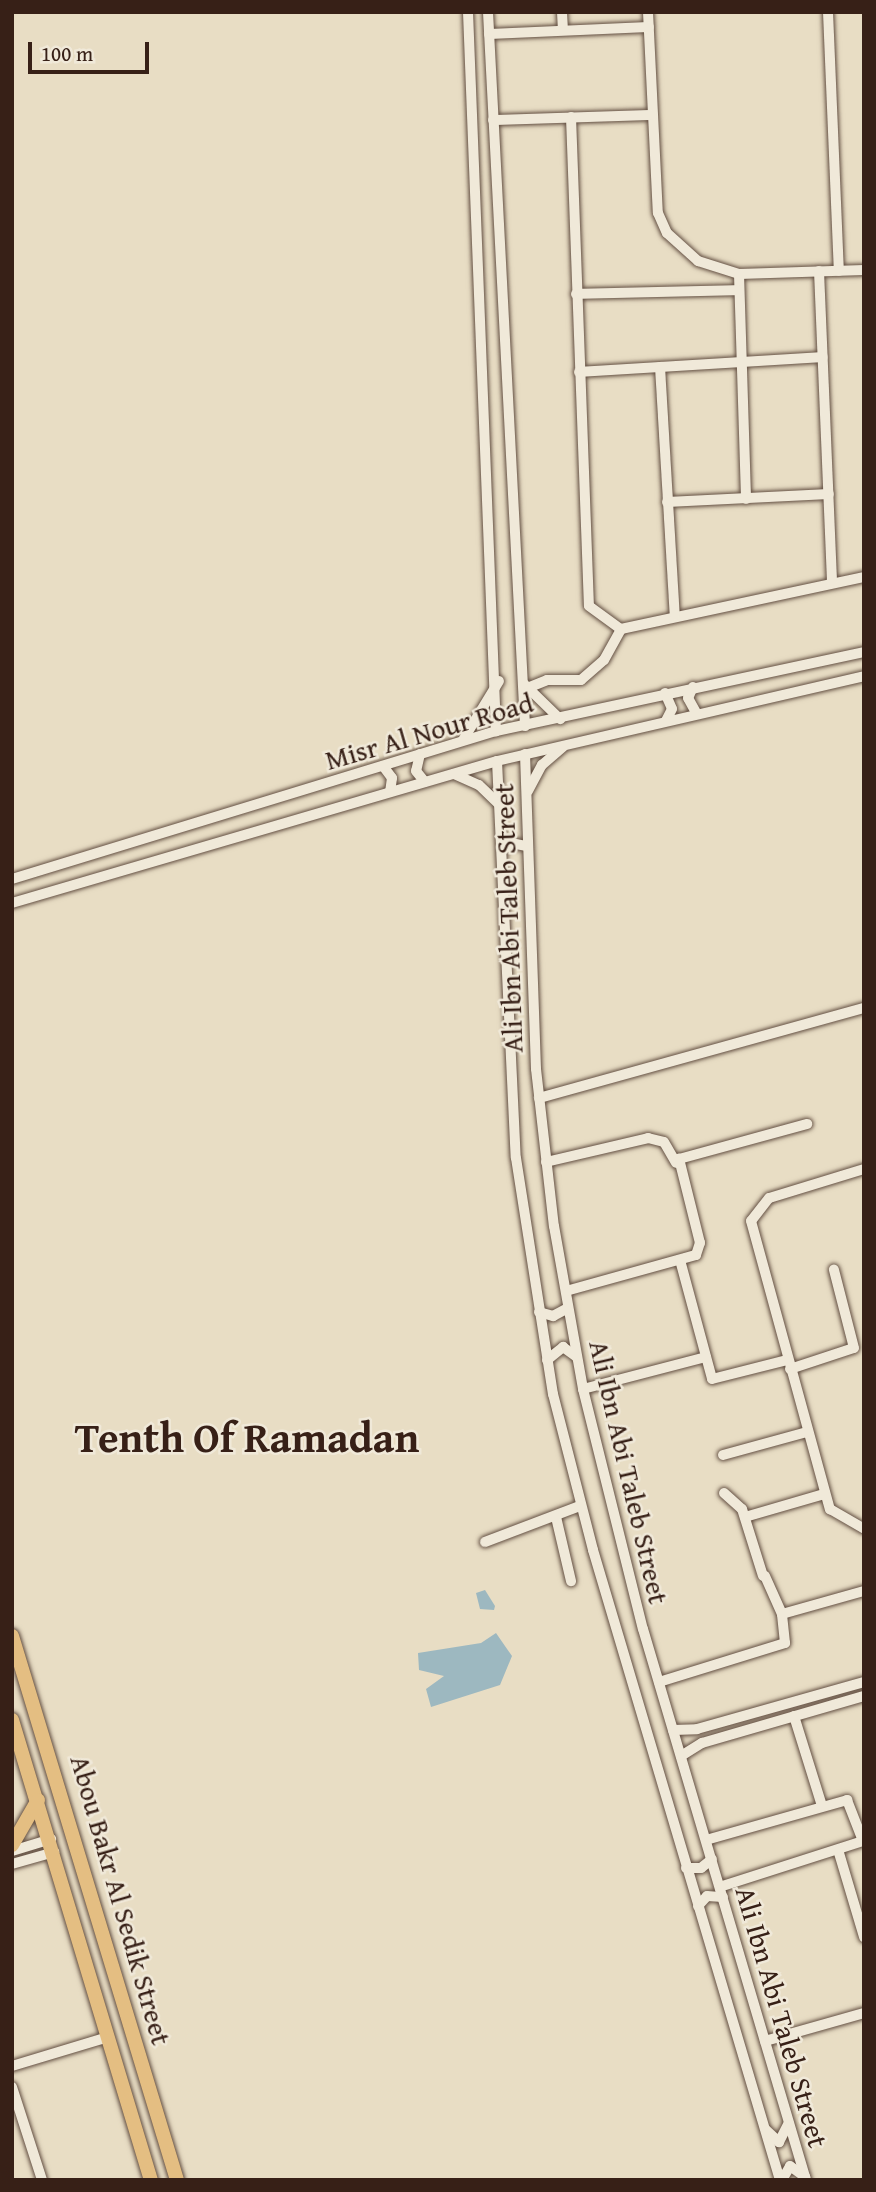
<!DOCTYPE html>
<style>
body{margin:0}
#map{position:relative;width:876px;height:2192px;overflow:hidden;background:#e8ddc4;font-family:"Gentium Book Plus",serif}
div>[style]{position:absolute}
.water>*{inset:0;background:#9db8c0}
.roads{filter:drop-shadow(0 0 2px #634f42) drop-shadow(0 0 2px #634f42)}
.minor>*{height:10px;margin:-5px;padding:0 5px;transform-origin:5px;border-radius:5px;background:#f0e9d9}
.major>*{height:14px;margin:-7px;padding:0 7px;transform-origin:7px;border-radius:7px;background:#e4be82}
span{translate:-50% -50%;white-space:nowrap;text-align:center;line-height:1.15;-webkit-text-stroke:5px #f0e9d9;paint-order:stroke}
.street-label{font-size:28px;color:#372017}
.town-label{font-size:42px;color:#372017;font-weight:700}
.frame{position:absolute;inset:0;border:14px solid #372017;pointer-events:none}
.scale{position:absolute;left:28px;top:42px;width:121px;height:32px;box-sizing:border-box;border:4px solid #372017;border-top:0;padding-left:9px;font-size:21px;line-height:24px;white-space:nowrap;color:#372017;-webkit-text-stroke:5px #f0e9d9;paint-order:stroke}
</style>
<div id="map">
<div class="water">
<i style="clip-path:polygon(485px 1590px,495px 1606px,494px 1610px,480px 1609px,476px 1593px)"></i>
<i style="clip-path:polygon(496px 1633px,512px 1656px,500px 1685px,431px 1707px,426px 1689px,444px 1676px,419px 1670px,418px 1653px,481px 1643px)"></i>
</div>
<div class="roads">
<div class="minor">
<i style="left:468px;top:12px;width:720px;rotate:87.77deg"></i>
<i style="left:488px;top:12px;width:715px;rotate:87.03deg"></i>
<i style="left:562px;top:12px;width:18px;rotate:87deg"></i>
<i style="left:648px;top:12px;width:201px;rotate:87.2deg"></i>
<i style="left:658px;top:213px;width:22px;rotate:66deg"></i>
<i style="left:667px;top:233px;width:42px;rotate:42.1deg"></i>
<i style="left:698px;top:261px;width:43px;rotate:17.6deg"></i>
<i style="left:739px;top:274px;width:125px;rotate:-1.8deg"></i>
<i style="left:828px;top:12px;width:259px;rotate:87.6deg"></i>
<i style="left:489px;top:34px;width:160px;rotate:-2.5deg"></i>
<i style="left:571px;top:117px;width:489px;rotate:87.9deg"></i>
<i style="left:589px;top:606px;width:39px;rotate:36deg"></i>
<i style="left:621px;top:629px;width:249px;rotate:-12.1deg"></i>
<i style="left:493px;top:120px;width:159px;rotate:-1.8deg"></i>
<i style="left:819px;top:271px;width:312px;rotate:87.6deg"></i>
<i style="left:739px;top:274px;width:225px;rotate:88.2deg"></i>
<i style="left:576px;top:294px;width:163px;rotate:-1.4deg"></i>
<i style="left:660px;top:367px;width:249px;rotate:86.6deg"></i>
<i style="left:579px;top:372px;width:244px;rotate:-3.5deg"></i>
<i style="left:667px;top:502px;width:162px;rotate:-2.8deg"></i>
<i style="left:523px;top:683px;width:52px;rotate:44.2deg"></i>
<i style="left:693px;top:687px;width:12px;rotate:114deg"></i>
<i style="left:688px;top:698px;width:18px;rotate:61deg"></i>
<i style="left:525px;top:689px;width:24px;rotate:-22deg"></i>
<i style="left:547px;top:680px;width:34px"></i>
<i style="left:581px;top:680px;width:30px;rotate:-41deg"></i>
<i style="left:604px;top:660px;width:35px;rotate:-61deg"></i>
<i style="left:665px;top:693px;width:17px;rotate:66deg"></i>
<i style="left:672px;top:709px;width:13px;rotate:117deg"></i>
<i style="left:463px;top:740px;width:69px;rotate:-58.6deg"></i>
<i style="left:420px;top:754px;width:17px;rotate:103deg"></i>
<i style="left:416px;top:771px;width:14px;rotate:51deg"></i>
<i style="left:525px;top:754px;width:315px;rotate:88deg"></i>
<i style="left:536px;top:1069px;width:158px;rotate:83.5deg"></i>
<i style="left:554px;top:1226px;width:166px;rotate:79.9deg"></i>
<i style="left:583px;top:1389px;width:247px;rotate:76deg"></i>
<i style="left:643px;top:1629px;width:575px;rotate:73.52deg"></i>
<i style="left:497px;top:761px;width:397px;rotate:87.3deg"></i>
<i style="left:516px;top:1158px;width:239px;rotate:81.1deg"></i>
<i style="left:553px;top:1394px;width:161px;rotate:75.6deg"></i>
<i style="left:593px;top:1550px;width:657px;rotate:73.47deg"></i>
<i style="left:383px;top:766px;width:15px;rotate:53deg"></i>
<i style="left:392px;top:778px;width:14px;rotate:98deg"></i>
<i style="left:454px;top:774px;width:27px;rotate:24deg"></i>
<i style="left:479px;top:785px;width:28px;rotate:44deg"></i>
<i style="left:528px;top:791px;width:30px;rotate:-62deg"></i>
<i style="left:542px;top:765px;width:28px;rotate:-41deg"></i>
<i style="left:502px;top:850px;width:11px;rotate:-38deg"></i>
<i style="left:511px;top:843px;width:16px;rotate:11deg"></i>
<i style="left:12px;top:879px;width:506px;rotate:-17deg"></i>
<i style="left:496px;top:731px;width:376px;rotate:-12.1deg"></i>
<i style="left:12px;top:903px;width:505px;rotate:-16.32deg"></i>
<i style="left:497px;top:761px;width:377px;rotate:-13deg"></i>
<i style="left:539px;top:1098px;width:337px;rotate:-15.5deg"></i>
<i style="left:546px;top:1162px;width:105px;rotate:-13.2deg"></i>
<i style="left:648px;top:1138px;width:16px;rotate:14deg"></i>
<i style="left:664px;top:1142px;width:24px;rotate:60deg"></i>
<i style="left:864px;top:1169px;width:99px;rotate:163deg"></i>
<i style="left:769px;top:1198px;width:29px;rotate:128deg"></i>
<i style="left:751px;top:1221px;width:299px;rotate:74.7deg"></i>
<i style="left:830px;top:1509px;width:39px;rotate:30deg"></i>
<i style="left:680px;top:1260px;width:123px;rotate:74.9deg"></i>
<i style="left:712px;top:1379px;width:77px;rotate:-14.2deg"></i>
<i style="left:566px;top:1291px;width:135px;rotate:-15.5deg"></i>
<i style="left:696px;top:1255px;width:13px;rotate:-72deg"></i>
<i style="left:700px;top:1243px;width:87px;rotate:-104deg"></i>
<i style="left:679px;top:1159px;width:133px;rotate:-15.3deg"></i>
<i style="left:539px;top:1312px;width:15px;rotate:16deg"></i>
<i style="left:553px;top:1316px;width:17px;rotate:-28deg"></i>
<i style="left:547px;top:1360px;width:21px;rotate:-39deg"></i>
<i style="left:563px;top:1347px;width:17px;rotate:36deg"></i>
<i style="left:790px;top:1369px;width:67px;rotate:-18.2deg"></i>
<i style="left:854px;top:1348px;width:81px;rotate:-104.4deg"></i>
<i style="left:583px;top:1389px;width:127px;rotate:-14.6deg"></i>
<i style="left:723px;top:1455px;width:87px;rotate:-15.3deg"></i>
<i style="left:724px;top:1493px;width:24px;rotate:42deg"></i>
<i style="left:742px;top:1509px;width:70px;rotate:72.6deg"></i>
<i style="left:556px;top:1517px;width:66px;rotate:76.8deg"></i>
<i style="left:745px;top:1517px;width:82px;rotate:-16.2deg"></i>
<i style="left:485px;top:1542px;width:102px;rotate:-20.8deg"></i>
<i style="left:765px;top:1576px;width:42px;rotate:65.9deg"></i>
<i style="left:782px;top:1614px;width:85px;rotate:-15.7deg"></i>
<i style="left:659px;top:1682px;width:132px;rotate:-17.2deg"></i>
<i style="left:785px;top:1643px;width:29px;rotate:-96deg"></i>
<i style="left:794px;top:1716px;width:94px;rotate:72.7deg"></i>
<i style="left:673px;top:1730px;width:24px;rotate:-2deg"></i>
<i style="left:697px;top:1729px;width:173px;rotate:-15.7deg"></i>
<i style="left:681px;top:1756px;width:25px;rotate:-32deg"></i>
<i style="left:702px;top:1743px;width:169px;rotate:-16.2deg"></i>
<i style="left:706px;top:1840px;width:147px;rotate:-15.8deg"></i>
<i style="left:847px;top:1800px;width:44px;rotate:68.7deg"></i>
<i style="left:863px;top:1841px;width:150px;rotate:162.2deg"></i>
<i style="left:12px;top:1851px;width:41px;rotate:-17.1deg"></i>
<i style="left:839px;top:1853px;width:88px;rotate:73.4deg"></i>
<i style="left:12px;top:1864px;width:44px;rotate:-15.9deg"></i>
<i style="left:686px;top:1868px;width:15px"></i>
<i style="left:701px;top:1868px;width:14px;rotate:-39deg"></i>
<i style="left:698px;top:1906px;width:13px;rotate:-48deg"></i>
<i style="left:707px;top:1896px;width:16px;rotate:4deg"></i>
<i style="left:765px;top:2041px;width:103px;rotate:-15.8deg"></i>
<i style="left:12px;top:2066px;width:100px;rotate:-16.8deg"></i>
<i style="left:12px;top:2087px;width:98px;rotate:72.1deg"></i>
<i style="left:766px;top:2130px;width:18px;rotate:43deg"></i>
<i style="left:779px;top:2142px;width:20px;rotate:-63deg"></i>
<i style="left:782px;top:2180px;width:16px;rotate:-60deg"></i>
<i style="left:790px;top:2166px;width:19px;rotate:36deg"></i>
</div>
<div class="major">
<i style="left:12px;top:1636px;width:568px;rotate:73.13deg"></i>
<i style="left:12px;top:1720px;width:481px;rotate:73.2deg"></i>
<i style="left:12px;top:1845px;width:52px;rotate:-60deg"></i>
</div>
</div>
<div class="street-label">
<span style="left:429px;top:731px;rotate:-16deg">Misr Al Nour Road</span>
<span style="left:508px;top:918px;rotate:-92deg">Ali Ibn Abi Taleb Street</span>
<span style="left:629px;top:1472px;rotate:77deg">Ali Ibn Abi Taleb Street</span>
<span style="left:121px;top:1900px;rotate:74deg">Abou Bakr Al Sedik Street</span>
<span style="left:782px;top:2017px;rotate:74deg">Ali Ibn Abi Taleb Street</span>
</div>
<div class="town-label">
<span style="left:247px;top:1437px">Tenth Of Ramadan</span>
</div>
<div class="frame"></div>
<div class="scale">100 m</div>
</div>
